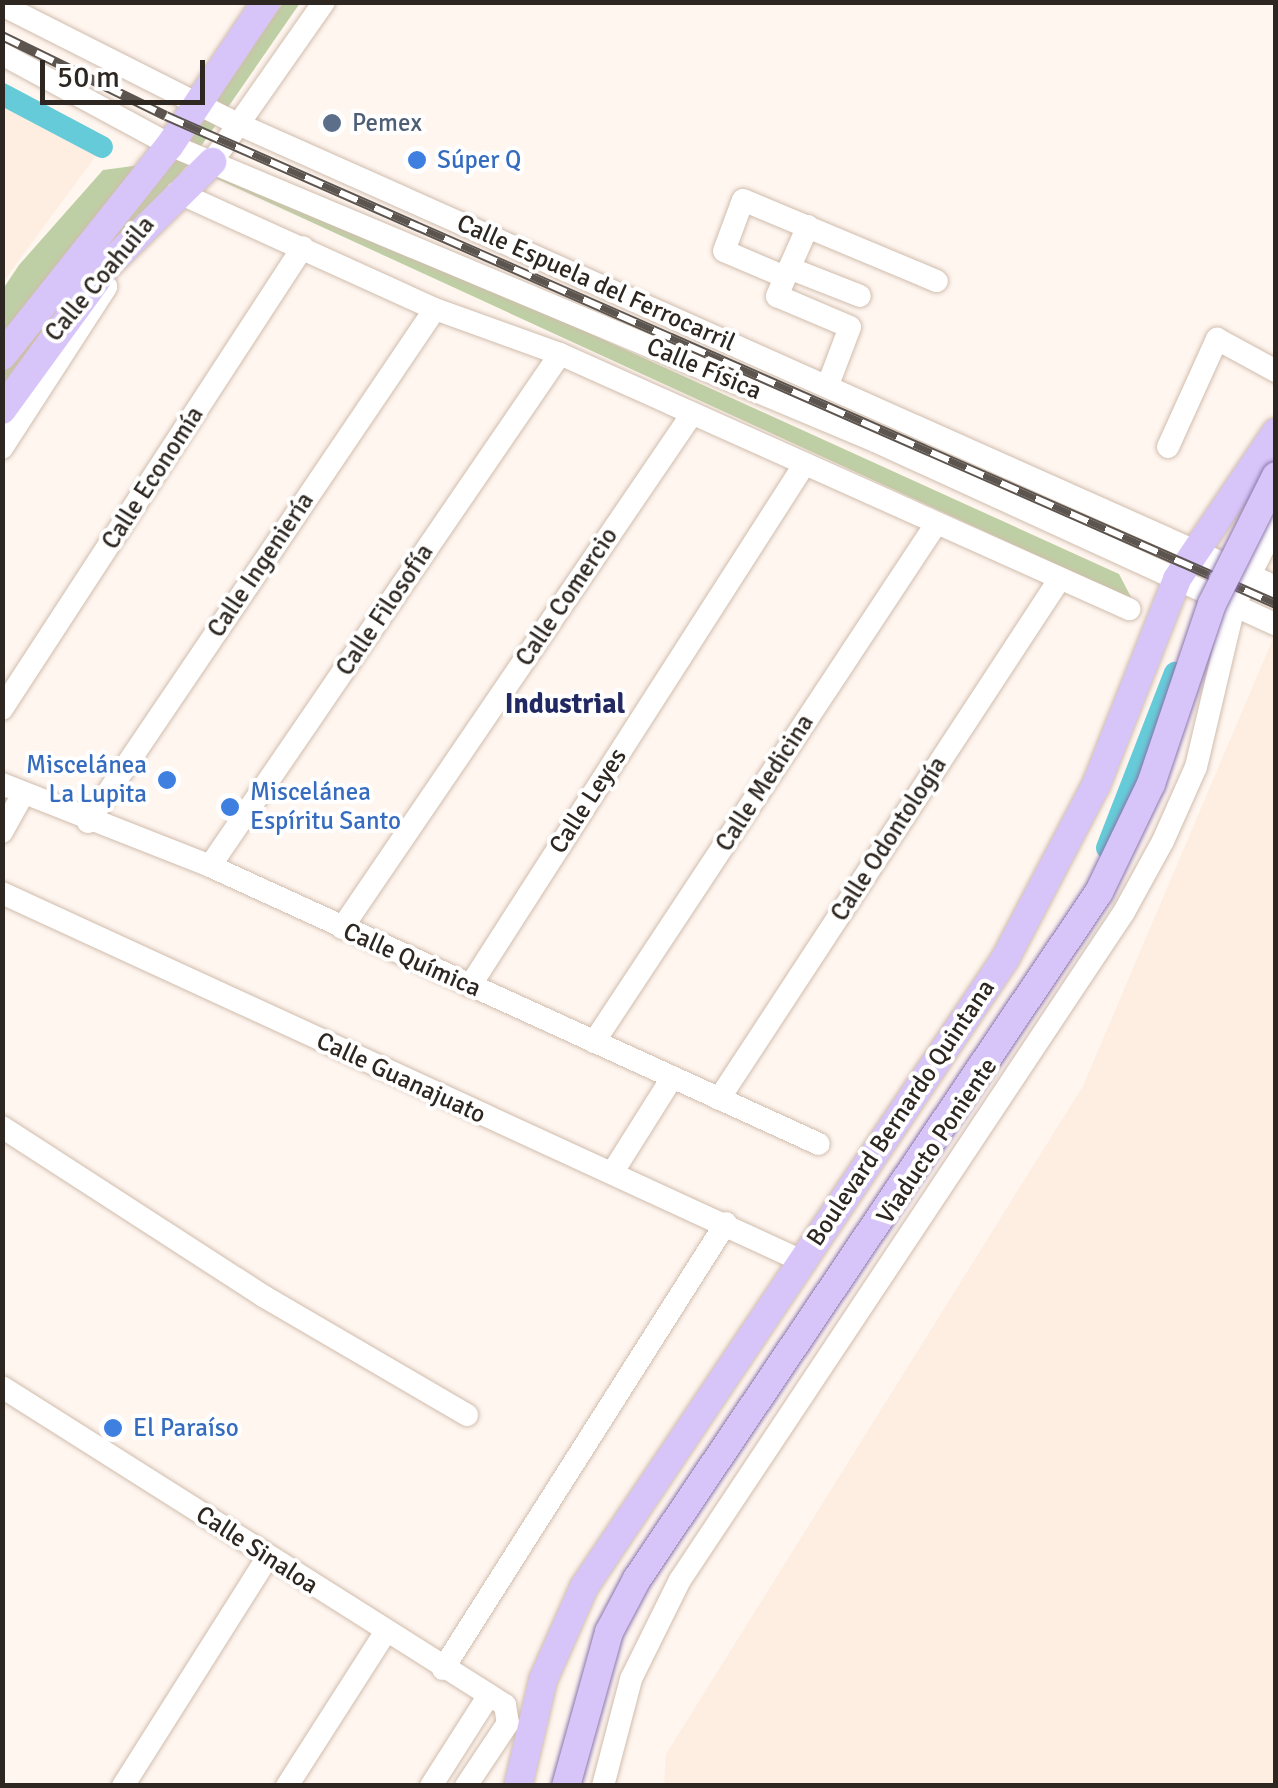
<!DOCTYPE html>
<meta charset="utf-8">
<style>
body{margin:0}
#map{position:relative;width:1278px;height:1788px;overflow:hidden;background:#fff6f0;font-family:Signika,sans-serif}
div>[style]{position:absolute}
.built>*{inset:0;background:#feeee1}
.green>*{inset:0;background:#bfcfa5}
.canal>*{height:22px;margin:-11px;padding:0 11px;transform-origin:11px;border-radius:11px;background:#66cbd8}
.roads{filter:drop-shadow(0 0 2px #d0bdad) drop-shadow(0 0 2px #d0bdad)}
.minor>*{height:22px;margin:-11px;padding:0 11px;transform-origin:11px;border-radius:11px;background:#fff}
.major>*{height:28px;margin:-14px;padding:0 14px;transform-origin:14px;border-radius:14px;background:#d7c5f9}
.rail>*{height:10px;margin-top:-5px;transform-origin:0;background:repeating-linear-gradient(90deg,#fff 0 19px,#5c544e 0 38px);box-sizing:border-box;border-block:2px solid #5c544e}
.bridges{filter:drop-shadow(0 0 2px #8a74ab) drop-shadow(0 0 2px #8a74ab)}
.major-bridge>*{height:28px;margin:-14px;padding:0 14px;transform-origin:14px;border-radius:14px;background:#d7c5f9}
.dots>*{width:28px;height:28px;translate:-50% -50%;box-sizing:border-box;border:5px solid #fff;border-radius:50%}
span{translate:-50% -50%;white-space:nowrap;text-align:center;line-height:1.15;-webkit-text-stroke:8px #fff;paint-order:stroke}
.service-label{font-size:25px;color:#4e5e75}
.left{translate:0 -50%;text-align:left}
.shop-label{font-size:25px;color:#366cbe}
.right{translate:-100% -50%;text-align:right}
.street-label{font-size:25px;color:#2e2721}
.neighbourhood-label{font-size:28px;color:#222861;font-weight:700}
.frame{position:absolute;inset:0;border:5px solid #2e2721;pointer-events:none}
.scale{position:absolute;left:40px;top:60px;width:165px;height:45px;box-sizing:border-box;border:5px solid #2e2721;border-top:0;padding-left:12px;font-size:30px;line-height:35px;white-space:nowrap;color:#2e2721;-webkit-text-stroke:8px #fff;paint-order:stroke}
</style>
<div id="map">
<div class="built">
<i style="clip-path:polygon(3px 93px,101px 149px,3px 282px)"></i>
<i style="clip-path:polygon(1275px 634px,1275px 1785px,664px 1786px,666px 1754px,1083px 1086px)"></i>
</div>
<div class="green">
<i style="clip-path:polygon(283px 3px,300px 3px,188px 165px,241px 175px,1119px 574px,1132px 599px,187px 165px,3px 399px,3px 289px,19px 265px,103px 170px,171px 161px)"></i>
</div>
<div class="canal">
<i style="left:2px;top:94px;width:113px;rotate:27.9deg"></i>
<i style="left:1107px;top:848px;width:188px;rotate:-68.8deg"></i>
</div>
<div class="roads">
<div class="minor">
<i style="left:2px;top:5px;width:264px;rotate:26.8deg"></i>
<i style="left:238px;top:124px;width:1137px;rotate:24.04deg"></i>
<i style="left:2px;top:54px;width:191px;rotate:28.4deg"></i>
<i style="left:170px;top:145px;width:765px;rotate:22.78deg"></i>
<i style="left:875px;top:441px;width:441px;rotate:24.6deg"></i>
<i style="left:212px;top:162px;width:195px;rotate:-55deg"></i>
<i style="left:177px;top:192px;width:283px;rotate:24.4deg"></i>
<i style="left:435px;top:309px;width:133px;rotate:19.8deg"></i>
<i style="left:560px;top:354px;width:624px;rotate:24.14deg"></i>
<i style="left:808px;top:226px;width:77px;rotate:113.9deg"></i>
<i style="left:777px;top:296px;width:79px;rotate:23deg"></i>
<i style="left:850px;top:327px;width:62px;rotate:110.8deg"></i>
<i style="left:789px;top:268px;width:76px;rotate:21.5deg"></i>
<i style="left:785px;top:277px;width:66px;rotate:-156.9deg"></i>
<i style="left:724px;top:251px;width:54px;rotate:-69.6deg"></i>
<i style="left:743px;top:200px;width:210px;rotate:22.7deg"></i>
<i style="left:1168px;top:447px;width:119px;rotate:-65.6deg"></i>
<i style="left:1217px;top:339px;width:67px;rotate:28.5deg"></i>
<i style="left:2px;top:448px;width:192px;rotate:-57.1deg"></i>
<i style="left:2px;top:709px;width:551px;rotate:-56.92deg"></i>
<i style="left:2px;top:784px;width:224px;rotate:21.5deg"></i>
<i style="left:210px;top:866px;width:669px;rotate:24.54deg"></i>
<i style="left:88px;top:822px;width:619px;rotate:-55.93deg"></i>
<i style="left:2px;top:832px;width:43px;rotate:-61.1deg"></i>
<i style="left:210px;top:866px;width:620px;rotate:-55.64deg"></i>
<i style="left:2px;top:893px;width:878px;rotate:24.7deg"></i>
<i style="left:342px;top:928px;width:622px;rotate:-55.75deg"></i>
<i style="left:470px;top:986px;width:619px;rotate:-57.34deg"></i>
<i style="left:594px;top:1042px;width:621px;rotate:-56.57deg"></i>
<i style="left:719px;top:1099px;width:620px;rotate:-56.77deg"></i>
<i style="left:2px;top:1127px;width:313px;rotate:32.9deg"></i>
<i style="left:265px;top:1297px;width:234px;rotate:30.3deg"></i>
<i style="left:614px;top:1170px;width:109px;rotate:-57.8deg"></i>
<i style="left:2px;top:1387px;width:595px;rotate:32.3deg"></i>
<i style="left:505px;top:1705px;width:18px;rotate:81deg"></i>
<i style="left:508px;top:1723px;width:76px;rotate:123.7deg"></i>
<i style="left:443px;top:1669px;width:528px;rotate:-57.6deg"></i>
<i style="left:123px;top:1786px;width:271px;rotate:-57.7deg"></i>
<i style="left:287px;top:1786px;width:184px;rotate:-57.4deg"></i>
<i style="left:431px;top:1786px;width:108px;rotate:-57.5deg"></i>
<i style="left:603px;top:1786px;width:111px;rotate:-75.3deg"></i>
<i style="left:631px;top:1679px;width:110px;rotate:-63.7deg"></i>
<i style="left:680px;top:1580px;width:802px;rotate:-56.39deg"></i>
<i style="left:1124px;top:912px;width:81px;rotate:-61.2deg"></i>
<i style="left:1163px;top:841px;width:81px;rotate:-66deg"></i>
<i style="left:1196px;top:767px;width:165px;rotate:-76.7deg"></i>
<i style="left:1234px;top:606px;width:92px;rotate:-62.9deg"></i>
</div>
<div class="major">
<i style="left:2px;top:356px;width:270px;rotate:-51.5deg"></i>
<i style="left:170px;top:145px;width:172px;rotate:-56.1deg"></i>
<i style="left:2px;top:410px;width:175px;rotate:-54deg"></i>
<i style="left:105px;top:268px;width:151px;rotate:-44.7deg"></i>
<i style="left:518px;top:1786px;width:109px;rotate:-76.7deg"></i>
<i style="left:543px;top:1680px;width:102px;rotate:-66.2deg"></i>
<i style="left:584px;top:1587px;width:756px;rotate:-56.16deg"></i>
<i style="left:1005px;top:959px;width:196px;rotate:-62.4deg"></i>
<i style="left:1096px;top:785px;width:221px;rotate:-68.5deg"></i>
<i style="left:1177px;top:579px;width:177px;rotate:-56deg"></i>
</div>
</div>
<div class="rail">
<i style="left:2px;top:36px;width:182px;rotate:26deg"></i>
<i style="left:166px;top:116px;width:1213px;rotate:23.73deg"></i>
</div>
<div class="bridges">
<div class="major-bridge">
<i style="left:566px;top:1786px;width:160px;rotate:-74.4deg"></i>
<i style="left:609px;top:1632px;width:60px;rotate:-62.2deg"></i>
<i style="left:637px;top:1579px;width:828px;rotate:-56.08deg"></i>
<i style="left:1099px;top:892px;width:120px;rotate:-64.3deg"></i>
<i style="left:1151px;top:784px;width:190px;rotate:-71.3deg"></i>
<i style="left:1212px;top:604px;width:143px;rotate:-63.4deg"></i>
</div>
</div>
<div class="dots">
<i style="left:332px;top:123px;background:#5c6f8a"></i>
<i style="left:417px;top:160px;background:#3f7fe0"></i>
<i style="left:167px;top:780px;background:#3f7fe0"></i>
<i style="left:230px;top:807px;background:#3f7fe0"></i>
<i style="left:113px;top:1428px;background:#3f7fe0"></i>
</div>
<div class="service-label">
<span class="left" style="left:352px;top:123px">Pemex</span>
</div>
<div class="shop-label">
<span class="left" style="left:437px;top:160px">Súper Q</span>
<span class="right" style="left:147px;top:780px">Miscelánea<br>La Lupita</span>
<span class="left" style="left:250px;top:807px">Miscelánea<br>Espíritu Santo</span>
<span class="left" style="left:133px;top:1428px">El Paraíso</span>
</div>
<div class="street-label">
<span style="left:100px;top:279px;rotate:-50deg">Calle Coahuila</span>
<span style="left:596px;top:283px;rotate:24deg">Calle Espuela del Ferrocarril</span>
<span style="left:704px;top:369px;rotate:23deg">Calle Física</span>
<span style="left:153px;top:478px;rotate:-57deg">Calle Economía</span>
<span style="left:261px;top:565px;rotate:-56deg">Calle Ingeniería</span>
<span style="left:567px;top:597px;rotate:-56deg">Calle Comercio</span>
<span style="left:385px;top:610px;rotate:-56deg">Calle Filosofía</span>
<span style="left:765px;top:783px;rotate:-57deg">Calle Medicina</span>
<span style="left:588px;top:801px;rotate:-57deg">Calle Leyes</span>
<span style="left:889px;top:839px;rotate:-57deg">Calle Odontología</span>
<span style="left:412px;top:960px;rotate:24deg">Calle Química</span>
<span style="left:401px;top:1078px;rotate:25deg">Calle Guanajuato</span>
<span style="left:901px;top:1113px;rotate:-56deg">Boulevard Bernardo Quintana</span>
<span style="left:937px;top:1141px;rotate:-56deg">Viaducto Poniente</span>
<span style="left:257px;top:1550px;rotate:33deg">Calle Sinaloa</span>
</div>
<div class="neighbourhood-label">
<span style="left:565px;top:704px">Industrial</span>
</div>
<div class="frame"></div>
<div class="scale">50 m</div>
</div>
